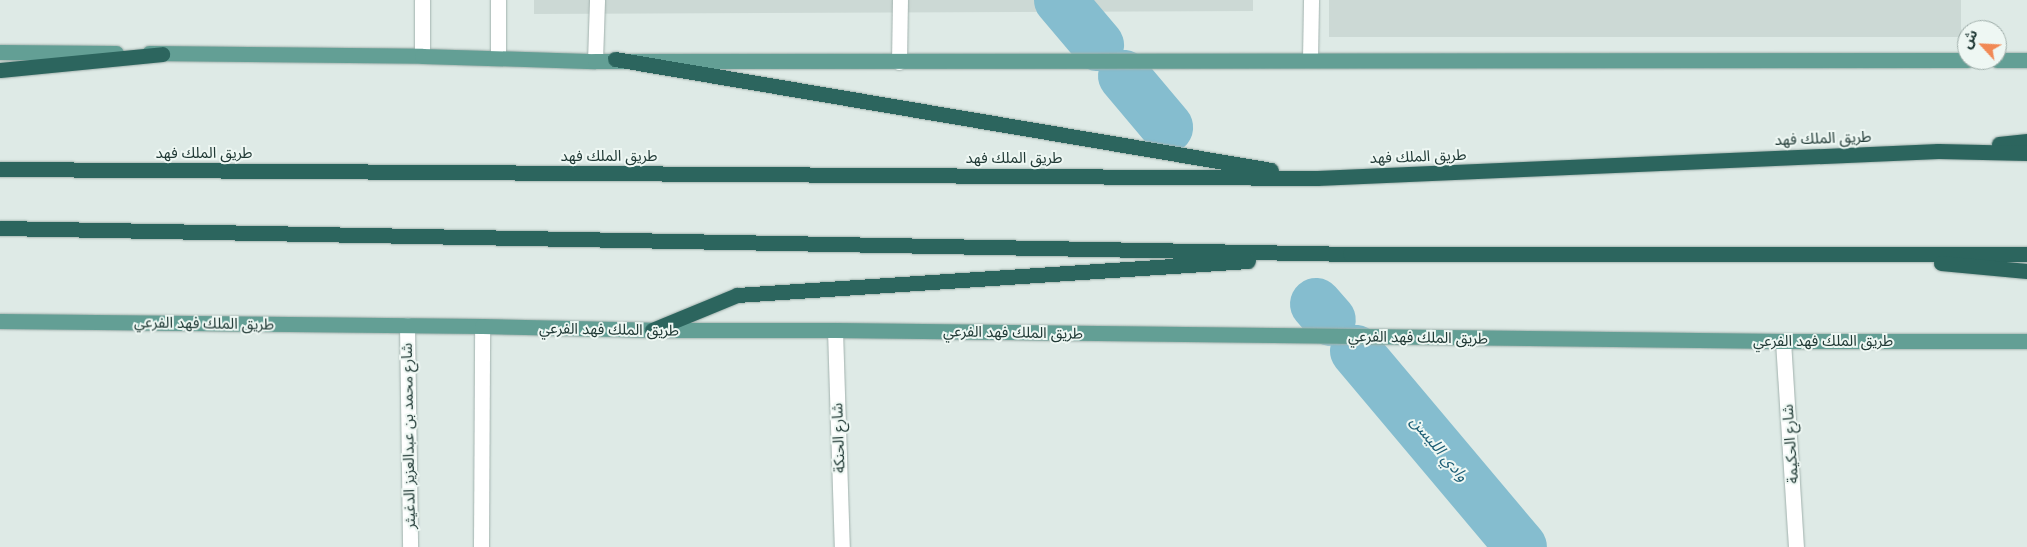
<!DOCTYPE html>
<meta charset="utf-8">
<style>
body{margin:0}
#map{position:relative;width:2027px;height:547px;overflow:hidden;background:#deeae6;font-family:Poppins,"Noto Sans Arabic",sans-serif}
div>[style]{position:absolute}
.built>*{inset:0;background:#ccd9d5;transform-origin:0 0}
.river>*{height:52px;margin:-26px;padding:0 26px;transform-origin:26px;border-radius:26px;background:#85bdcf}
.roads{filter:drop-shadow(0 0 1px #a1b1ad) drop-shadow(0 0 1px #a1b1ad)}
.minor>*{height:15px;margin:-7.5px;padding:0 7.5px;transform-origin:7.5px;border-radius:7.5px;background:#fff}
.major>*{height:15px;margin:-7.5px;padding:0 7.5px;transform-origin:7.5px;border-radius:7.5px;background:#639f95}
.highway>*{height:15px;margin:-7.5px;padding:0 7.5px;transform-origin:7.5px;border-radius:7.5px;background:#2c655e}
span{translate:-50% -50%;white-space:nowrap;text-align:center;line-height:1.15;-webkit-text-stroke:4px #eef7f3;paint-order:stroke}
.street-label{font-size:15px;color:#203935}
.water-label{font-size:16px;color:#1b5d74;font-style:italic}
.north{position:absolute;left:1957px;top:20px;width:50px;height:50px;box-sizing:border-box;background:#eef7f3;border:1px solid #9caba7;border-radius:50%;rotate:295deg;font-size:14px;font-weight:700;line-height:20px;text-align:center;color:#203935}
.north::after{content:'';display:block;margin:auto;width:18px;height:22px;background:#f18955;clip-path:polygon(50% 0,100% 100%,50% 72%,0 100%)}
</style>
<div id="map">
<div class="built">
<i style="clip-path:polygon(534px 0,1253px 0,1253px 11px,534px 14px)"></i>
<i style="left:1329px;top:0;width:632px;height:37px"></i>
</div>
<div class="river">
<i style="left:1060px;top:0;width:59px;rotate:49.8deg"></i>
<i style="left:1124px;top:76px;width:67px;rotate:49.9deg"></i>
<i style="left:1316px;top:304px;width:21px;rotate:49deg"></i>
<i style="left:1356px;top:351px;width:256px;rotate:49.9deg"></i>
</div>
<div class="roads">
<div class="minor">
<i style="left:422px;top:56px;width:56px;rotate:-90deg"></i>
<i style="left:498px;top:58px;width:58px;rotate:-90deg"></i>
<i style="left:1310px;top:59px;width:59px;rotate:-89deg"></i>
<i style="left:595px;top:61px;width:61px;rotate:-88.1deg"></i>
<i style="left:899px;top:62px;width:62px;rotate:-89.1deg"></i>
<i style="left:407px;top:325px;width:222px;rotate:89.2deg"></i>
<i style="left:835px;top:330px;width:217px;rotate:88.2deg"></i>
<i style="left:1783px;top:341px;width:206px;rotate:86.4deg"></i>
<i style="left:481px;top:547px;width:221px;rotate:-89.7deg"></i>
</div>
<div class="major">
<i style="left:0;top:52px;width:116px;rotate:0.5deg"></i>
<i style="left:149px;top:53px;width:273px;rotate:0.6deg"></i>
<i style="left:422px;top:56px;width:173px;rotate:1.7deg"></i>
<i style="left:595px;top:61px;width:1372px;rotate:-0.04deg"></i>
<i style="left:1997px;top:60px;width:30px"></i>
<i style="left:0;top:321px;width:482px;rotate:0.6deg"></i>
<i style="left:482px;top:326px;width:170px;rotate:1.3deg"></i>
<i style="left:652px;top:330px;width:183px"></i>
<i style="left:835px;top:330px;width:948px;rotate:0.66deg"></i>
<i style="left:1783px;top:341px;width:244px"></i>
</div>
<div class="highway">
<i style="left:615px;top:59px;width:665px;rotate:9.6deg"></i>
<i style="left:0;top:70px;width:163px;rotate:-5.6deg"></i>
<i style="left:1999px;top:144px;width:28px;rotate:-6deg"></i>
<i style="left:0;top:169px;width:1317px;rotate:0.39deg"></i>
<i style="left:1317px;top:178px;width:622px;rotate:-2.49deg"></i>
<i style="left:1938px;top:151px;width:89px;rotate:1.3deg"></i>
<i style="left:0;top:228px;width:1350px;rotate:1.1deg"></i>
<i style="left:1350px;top:254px;width:677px"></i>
<i style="left:1941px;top:263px;width:86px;rotate:5.3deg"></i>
<i style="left:652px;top:330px;width:92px;rotate:-22.4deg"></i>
<i style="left:737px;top:295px;width:512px;rotate:-3.81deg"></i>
</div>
</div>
<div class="street-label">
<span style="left:1823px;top:138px;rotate:-2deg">طريق الملك فهد</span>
<span style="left:204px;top:153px">طريق الملك فهد</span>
<span style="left:609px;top:156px">طريق الملك فهد</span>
<span style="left:1418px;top:156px;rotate:-2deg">طريق الملك فهد</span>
<span style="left:1014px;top:158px">طريق الملك فهد</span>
<span style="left:204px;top:323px;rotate:1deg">طريق الملك فهد الفرعي</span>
<span style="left:609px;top:329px;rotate:1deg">طريق الملك فهد الفرعي</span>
<span style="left:1013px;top:332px;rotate:1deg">طريق الملك فهد الفرعي</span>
<span style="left:1418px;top:337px;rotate:1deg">طريق الملك فهد الفرعي</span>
<span style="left:1823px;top:341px">طريق الملك فهد الفرعي</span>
<span style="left:408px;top:436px;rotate:-91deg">شارع محمد بن عبدالعزيز الدغيثر</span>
<span style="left:838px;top:438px;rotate:-92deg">شارع الحنكة</span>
<span style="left:1790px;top:444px;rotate:-94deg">شارع الحكيمة</span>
</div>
<div class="water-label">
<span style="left:1439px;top:449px;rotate:50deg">وادي الليسن</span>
</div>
<div class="north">ش</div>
</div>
